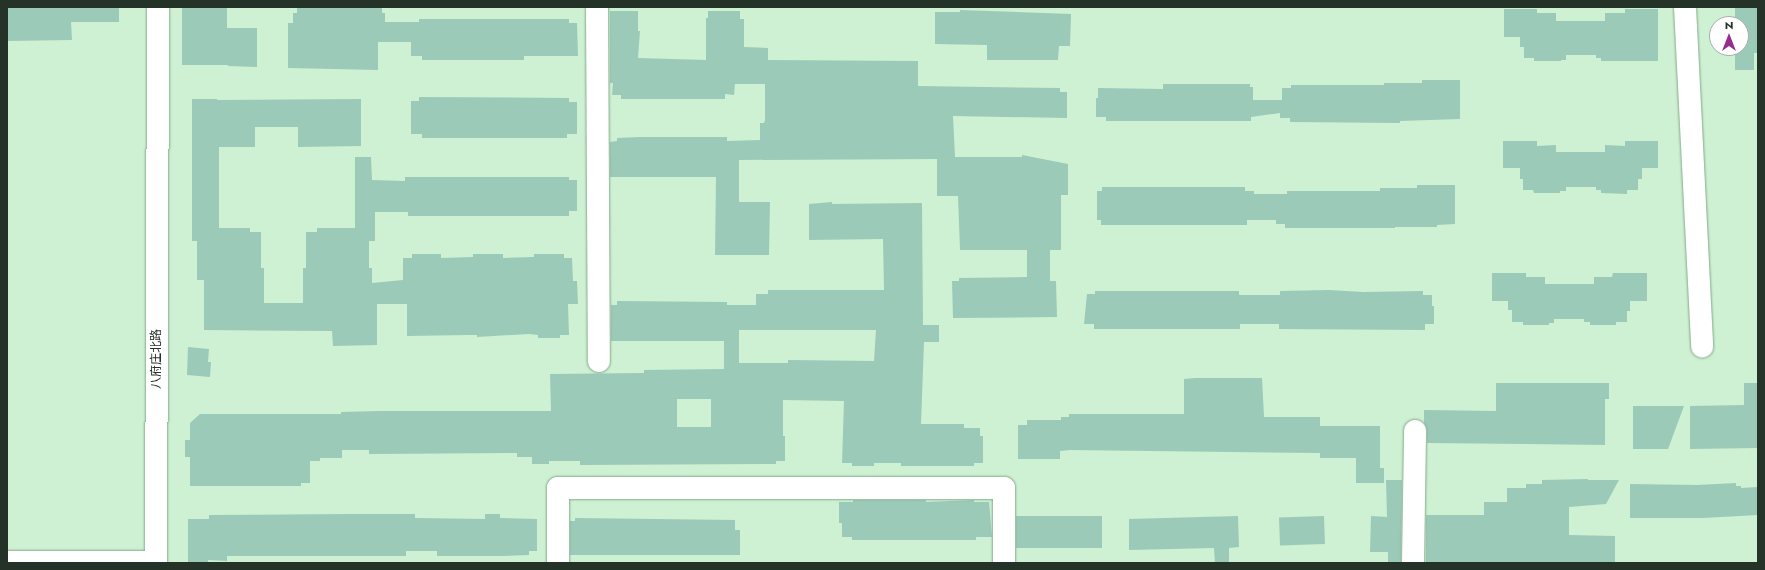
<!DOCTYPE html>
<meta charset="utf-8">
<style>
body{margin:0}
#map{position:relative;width:1765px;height:570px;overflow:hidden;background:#cdf1d2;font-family:Jost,"Noto Sans SC",sans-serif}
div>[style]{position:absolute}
.building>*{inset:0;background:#9bcab9;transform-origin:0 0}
.roads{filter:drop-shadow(0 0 1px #86a88c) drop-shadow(0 0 1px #86a88c)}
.minor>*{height:22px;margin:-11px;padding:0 11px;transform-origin:11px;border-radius:11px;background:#fff}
.tertiary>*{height:22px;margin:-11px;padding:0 11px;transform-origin:11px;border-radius:11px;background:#fff}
span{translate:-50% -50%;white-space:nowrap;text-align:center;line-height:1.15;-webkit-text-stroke:4px #fff;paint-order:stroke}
.street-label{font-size:12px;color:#243227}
.frame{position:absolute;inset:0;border:8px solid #243227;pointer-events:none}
.north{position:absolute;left:1709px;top:16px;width:40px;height:40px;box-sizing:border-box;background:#fff;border:1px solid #a7ada9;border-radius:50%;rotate:0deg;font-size:11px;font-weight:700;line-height:16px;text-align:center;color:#243227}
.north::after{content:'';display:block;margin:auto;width:14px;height:18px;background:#952c90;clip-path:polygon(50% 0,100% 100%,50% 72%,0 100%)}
</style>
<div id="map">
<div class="building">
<i style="clip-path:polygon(7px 7px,119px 7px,119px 22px,71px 22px,72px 40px,7px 41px)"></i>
<i style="clip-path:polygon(182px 7px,227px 7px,227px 28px,257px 28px,257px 67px,228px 66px,228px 65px,182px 65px)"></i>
<i style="clip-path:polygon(297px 7px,382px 7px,382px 13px,385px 13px,385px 22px,419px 22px,419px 19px,569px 19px,569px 23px,577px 23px,578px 56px,524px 56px,524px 60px,422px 60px,422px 56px,411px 56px,411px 42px,378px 42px,378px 70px,288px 68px,288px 23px,293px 23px,293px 13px,297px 13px)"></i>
<i style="clip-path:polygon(1735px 7px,1758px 7px,1758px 53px,1754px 53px,1754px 70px,1735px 70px,1735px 48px,1741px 48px,1741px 24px,1735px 24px)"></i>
<i style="clip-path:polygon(1504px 9px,1537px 9px,1537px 13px,1556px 13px,1556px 21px,1605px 21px,1605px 13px,1625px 13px,1625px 9px,1658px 9px,1658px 61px,1601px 61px,1601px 58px,1596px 58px,1596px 55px,1566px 55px,1566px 60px,1561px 60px,1561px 61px,1534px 61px,1534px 58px,1524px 58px,1524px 47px,1520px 47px,1520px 37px,1504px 37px)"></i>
<i style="clip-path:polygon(960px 10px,1071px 14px,1070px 46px,1059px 46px,1058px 60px,987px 60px,987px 45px,935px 44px,935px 12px,960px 12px)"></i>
<i style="clip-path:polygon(610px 11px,638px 11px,638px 31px,640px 31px,638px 58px,706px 60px,706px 18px,708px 18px,708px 11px,740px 11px,740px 19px,744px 19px,744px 47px,768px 48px,768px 60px,918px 61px,918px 86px,1060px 88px,1060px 92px,1067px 92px,1067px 118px,953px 116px,955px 157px,1022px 157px,1022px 155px,1068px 164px,1068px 195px,1061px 195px,1061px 250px,1050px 250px,1050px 281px,1056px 281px,1057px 317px,953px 318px,952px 281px,959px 281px,959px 278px,1027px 277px,1027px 250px,960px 250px,958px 196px,937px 196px,937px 159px,739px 160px,739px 202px,770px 202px,769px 255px,715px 255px,716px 177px,610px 177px,610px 142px,617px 141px,617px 138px,640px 137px,727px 137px,727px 141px,760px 140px,760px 123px,764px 123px,765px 120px,765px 84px,735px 84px,734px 95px,725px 94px,725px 99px,621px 99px,621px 95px,612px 95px,613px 83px,610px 83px)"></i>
<i style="clip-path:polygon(1422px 80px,1460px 80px,1460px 119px,1400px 121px,1400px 123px,1290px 122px,1290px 118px,1280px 118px,1280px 113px,1251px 117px,1251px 121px,1106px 121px,1106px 117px,1096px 117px,1096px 98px,1098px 98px,1098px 88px,1163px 89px,1163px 84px,1250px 84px,1250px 87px,1253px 87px,1253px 100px,1282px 100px,1282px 88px,1291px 88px,1291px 85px,1384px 85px,1384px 83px,1422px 83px)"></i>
<i style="clip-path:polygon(419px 97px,569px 98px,569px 102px,577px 102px,577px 134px,567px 134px,567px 138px,422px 138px,422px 134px,411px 134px,411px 101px,419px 101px)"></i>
<i style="clip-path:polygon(192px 99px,217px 99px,217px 100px,361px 99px,361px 146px,298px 147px,298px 127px,255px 127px,255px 147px,219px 147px,219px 228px,250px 228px,250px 232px,261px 232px,261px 268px,264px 268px,264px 303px,303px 303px,303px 268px,306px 268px,306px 232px,317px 232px,317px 228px,355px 228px,355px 157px,371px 157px,372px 180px,405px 181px,405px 177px,569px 177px,569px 180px,577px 180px,577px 211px,569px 211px,569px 216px,408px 216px,408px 212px,375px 212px,375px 241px,369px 241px,369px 268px,372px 268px,372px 283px,403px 280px,403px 258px,412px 258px,412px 254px,441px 254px,441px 258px,473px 257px,473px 254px,503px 254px,503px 258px,534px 257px,534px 254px,564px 254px,564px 258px,572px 258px,573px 281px,577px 281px,578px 304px,568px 304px,569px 335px,560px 335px,560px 338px,538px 338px,538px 335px,529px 334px,477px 337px,477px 335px,468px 335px,407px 336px,407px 304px,377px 304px,377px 345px,333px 346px,332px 331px,204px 330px,204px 280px,197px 280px,197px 241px,192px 241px)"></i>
<i style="clip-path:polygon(1503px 141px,1537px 141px,1537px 146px,1556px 145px,1556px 152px,1605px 152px,1605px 145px,1625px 146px,1625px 141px,1658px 141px,1658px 168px,1642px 168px,1642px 179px,1638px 179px,1638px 190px,1627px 190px,1627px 194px,1601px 193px,1601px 190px,1596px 190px,1596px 187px,1566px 187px,1566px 191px,1560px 191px,1560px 193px,1534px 193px,1533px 190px,1523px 190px,1523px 179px,1520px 179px,1520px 168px,1503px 168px)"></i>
<i style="clip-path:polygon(1417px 185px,1455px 185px,1455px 224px,1437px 225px,1437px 227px,1395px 227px,1395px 228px,1285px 228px,1285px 224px,1276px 224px,1276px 220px,1247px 220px,1247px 225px,1101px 225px,1101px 220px,1097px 220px,1097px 191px,1102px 191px,1102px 187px,1245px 187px,1245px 191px,1254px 191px,1254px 194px,1287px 194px,1287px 191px,1380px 191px,1380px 188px,1417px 188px)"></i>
<i style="clip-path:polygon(evenodd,832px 202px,832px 204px,922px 203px,923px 325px,939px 325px,939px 342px,924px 342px,921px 424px,964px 424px,964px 428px,980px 428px,980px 436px,983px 436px,983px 463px,974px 463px,974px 466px,901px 466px,901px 463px,874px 463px,874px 466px,852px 466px,852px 463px,842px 463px,844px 401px,783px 400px,783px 436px,785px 436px,785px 461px,776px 461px,776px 464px,580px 465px,580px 461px,549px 461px,549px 464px,532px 464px,532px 457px,517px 457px,517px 453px,369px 454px,369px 450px,342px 450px,342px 458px,320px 458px,320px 461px,310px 461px,310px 483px,301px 483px,301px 486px,190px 486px,190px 457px,185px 457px,185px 440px,190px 440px,190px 423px,200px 414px,341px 414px,341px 412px,380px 411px,551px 411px,550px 374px,644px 373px,644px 370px,724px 369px,724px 341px,611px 341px,611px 305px,617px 305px,617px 301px,727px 302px,727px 305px,756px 305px,756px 294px,768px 294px,768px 290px,884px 290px,883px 239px,809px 240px,809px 204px,832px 202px,739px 330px,876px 330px,874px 361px,788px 360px,788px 363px,739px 363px,739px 330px,832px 202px,677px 399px,711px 399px,711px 427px,677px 427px,677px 399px)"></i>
<i style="clip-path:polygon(1492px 273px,1526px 273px,1526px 277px,1545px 277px,1545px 284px,1594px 284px,1594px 277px,1612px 277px,1613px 273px,1647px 273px,1647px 301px,1630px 301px,1630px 311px,1627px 311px,1627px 322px,1616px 322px,1616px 325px,1590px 325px,1590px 322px,1584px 322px,1584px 319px,1554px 319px,1554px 323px,1549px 323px,1549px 325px,1523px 325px,1523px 322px,1512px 322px,1512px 310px,1508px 310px,1508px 301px,1492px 301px)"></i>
<i style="clip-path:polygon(1329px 290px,1363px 292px,1423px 291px,1423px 295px,1432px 295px,1432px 306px,1434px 306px,1434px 324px,1425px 324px,1425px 330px,1279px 329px,1279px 324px,1240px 324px,1240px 329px,1094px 329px,1094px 324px,1084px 324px,1087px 294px,1095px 294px,1095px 291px,1239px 291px,1239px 295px,1280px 295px,1280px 291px)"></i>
<i style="clip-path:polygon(188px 347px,209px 349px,208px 362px,211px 362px,210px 377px,187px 375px)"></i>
<i style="clip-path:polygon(1195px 378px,1262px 378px,1264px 417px,1320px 417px,1320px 426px,1380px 426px,1380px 468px,1384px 468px,1384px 483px,1356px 483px,1356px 458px,1320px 458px,1320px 453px,1070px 450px,1060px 451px,1060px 459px,1018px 459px,1018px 425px,1027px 425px,1027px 420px,1061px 420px,1061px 417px,1069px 417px,1069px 414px,1184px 414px,1184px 379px)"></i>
<i style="clip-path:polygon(1496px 383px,1609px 383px,1609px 399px,1605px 399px,1605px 445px,1427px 443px,1427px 431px,1424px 423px,1424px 410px,1496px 411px)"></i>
<i style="clip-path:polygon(1744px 383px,1758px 383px,1758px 448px,1690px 449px,1690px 406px,1744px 405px)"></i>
<i style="clip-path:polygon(1633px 406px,1684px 406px,1668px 449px,1633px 449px)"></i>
<i style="clip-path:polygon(1588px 479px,1588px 480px,1619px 480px,1606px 504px,1569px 507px,1569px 535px,1615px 536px,1615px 563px,1426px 563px,1426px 515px,1484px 515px,1484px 502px,1507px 502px,1507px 488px,1526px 488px,1526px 484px,1542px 484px,1542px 480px)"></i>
<i style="clip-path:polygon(1386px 480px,1402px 480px,1401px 563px,1388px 563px,1388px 552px,1370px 552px,1371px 516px,1387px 517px)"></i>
<i style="clip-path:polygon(1736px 483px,1736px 486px,1741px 486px,1741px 488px,1758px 487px,1758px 515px,1703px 518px,1630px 518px,1630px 484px,1697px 485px)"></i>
<i style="clip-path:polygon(853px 500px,926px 500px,926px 502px,974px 500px,974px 502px,989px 502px,992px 537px,976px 537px,976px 540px,852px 540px,852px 537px,842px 537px,842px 523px,839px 523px,839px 502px,853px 502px)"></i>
<i style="clip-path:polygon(353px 514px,415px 514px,415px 518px,485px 519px,485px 514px,500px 514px,500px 518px,537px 519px,537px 551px,529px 551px,529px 555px,503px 556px,437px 556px,437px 551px,406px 551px,406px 556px,227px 556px,227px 561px,208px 560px,208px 563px,188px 563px,188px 519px,209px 519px,209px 515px)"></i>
<i style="left:1102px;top:516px;width:32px;height:86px;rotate:90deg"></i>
<i style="clip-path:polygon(1238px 516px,1239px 547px,1229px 548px,1229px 563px,1215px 563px,1214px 548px,1129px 550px,1129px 519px)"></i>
<i style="left:1324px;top:516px;width:28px;height:45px;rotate:88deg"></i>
<i style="clip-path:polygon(575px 518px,735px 520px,735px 530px,740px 530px,740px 555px,570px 555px,570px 521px,575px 521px)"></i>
</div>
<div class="roads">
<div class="minor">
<i style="left:597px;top:7px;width:354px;rotate:89.7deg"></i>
<i style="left:1685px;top:7px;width:340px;rotate:87.1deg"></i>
<i style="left:558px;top:563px;width:75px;rotate:-90deg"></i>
<i style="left:558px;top:488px;width:446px"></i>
<i style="left:1004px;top:488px;width:75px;rotate:90deg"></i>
<i style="left:1413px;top:563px;width:132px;rotate:-89.1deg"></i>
</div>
<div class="tertiary">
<i style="left:7px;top:562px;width:149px"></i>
<i style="left:156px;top:563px;width:556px;rotate:-89.79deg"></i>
</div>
</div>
<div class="street-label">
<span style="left:157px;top:359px;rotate:-90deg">八府庄北路</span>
</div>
<div class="frame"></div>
<div class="north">N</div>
</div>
